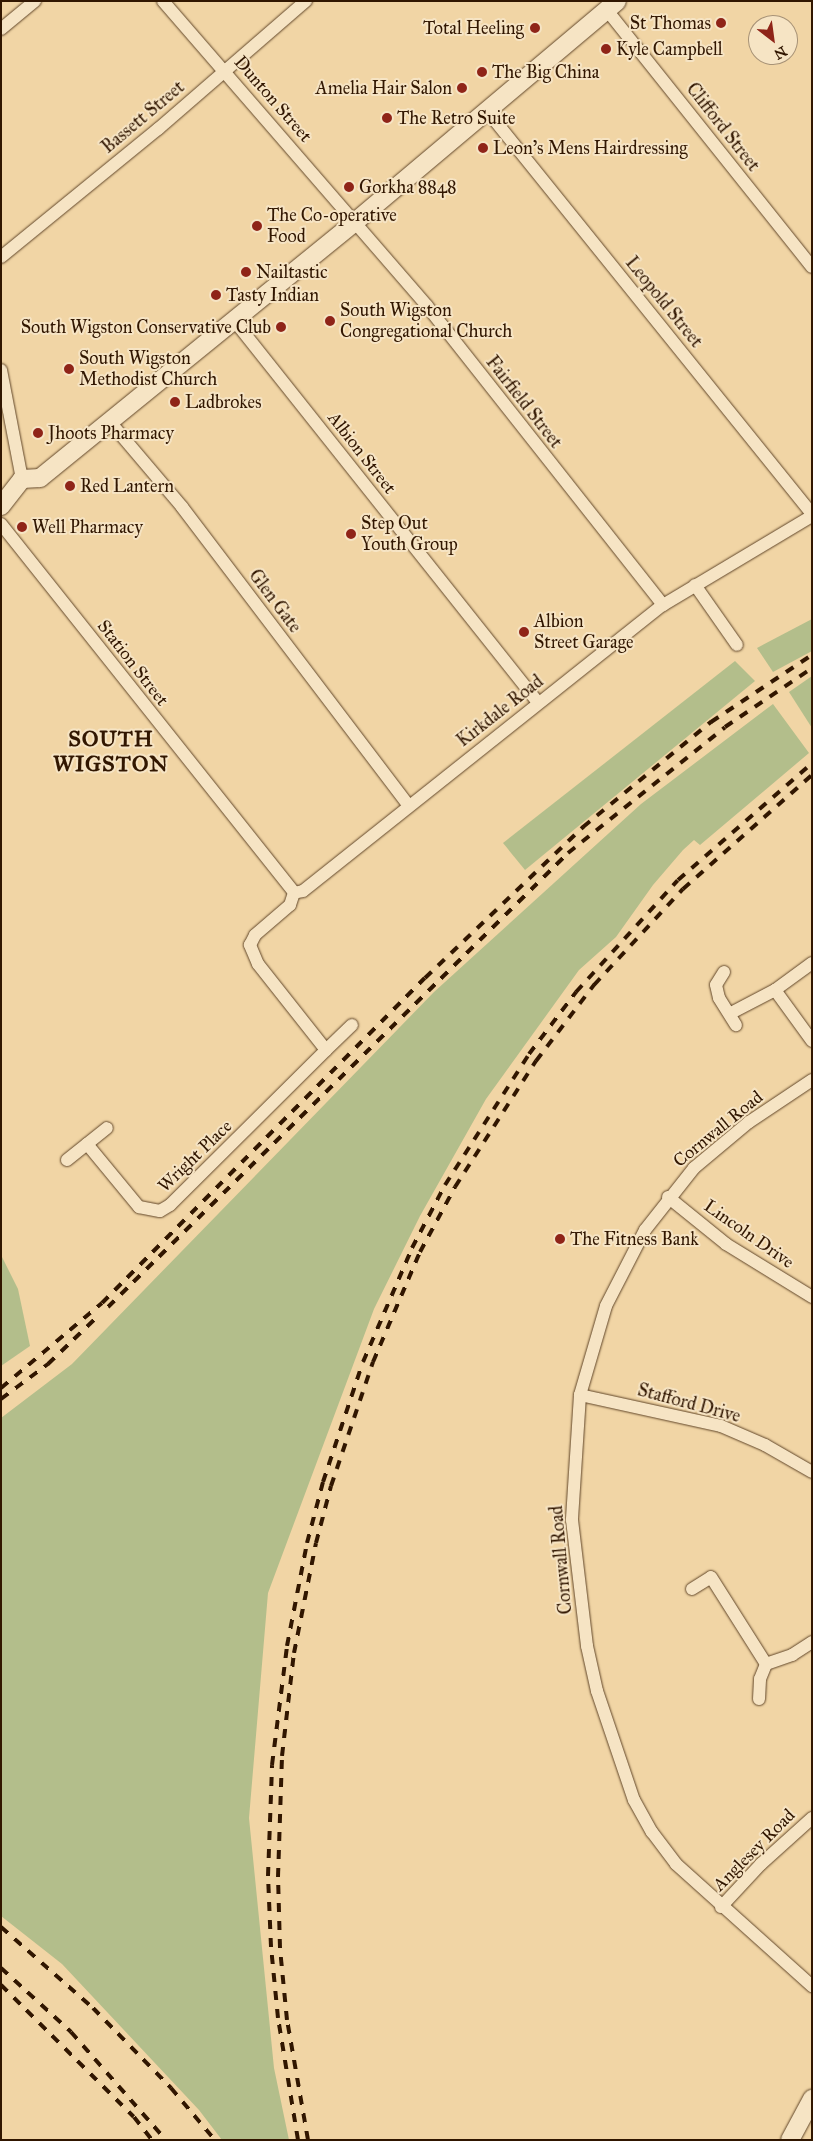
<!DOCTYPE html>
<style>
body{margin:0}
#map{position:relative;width:813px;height:2141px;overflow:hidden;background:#f1d5a5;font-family:"IM FELL Great Primer",serif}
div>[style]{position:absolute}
.green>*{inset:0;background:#b3be8b}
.roads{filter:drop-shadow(0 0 1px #614629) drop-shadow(0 0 1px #614629)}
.street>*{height:12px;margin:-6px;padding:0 6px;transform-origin:6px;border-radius:6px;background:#f6e4c4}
.secondary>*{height:18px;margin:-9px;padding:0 9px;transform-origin:9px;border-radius:9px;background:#f6e4c4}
.rail>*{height:4px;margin-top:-2px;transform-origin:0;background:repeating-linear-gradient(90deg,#311600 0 9px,transparent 0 18px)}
.dots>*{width:14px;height:14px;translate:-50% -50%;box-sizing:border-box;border:2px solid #f6e4c4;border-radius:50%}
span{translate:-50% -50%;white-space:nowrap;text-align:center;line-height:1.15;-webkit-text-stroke:4px #f6e4c4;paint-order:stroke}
.poi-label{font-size:18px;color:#311600}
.right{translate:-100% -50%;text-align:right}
.left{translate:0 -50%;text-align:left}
.street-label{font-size:18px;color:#311600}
.district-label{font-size:22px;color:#311600;font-weight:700;letter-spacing:1px}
.frame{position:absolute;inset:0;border:2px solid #311600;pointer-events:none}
.north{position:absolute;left:748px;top:15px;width:50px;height:50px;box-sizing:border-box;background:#f6e4c4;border:1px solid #a79276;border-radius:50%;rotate:150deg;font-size:14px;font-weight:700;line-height:20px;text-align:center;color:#311600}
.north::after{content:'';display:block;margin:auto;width:18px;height:22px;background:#8f2418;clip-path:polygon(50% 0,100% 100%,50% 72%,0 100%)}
</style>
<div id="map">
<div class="green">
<i style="clip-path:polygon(812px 619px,812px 651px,773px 672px,757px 648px)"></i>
<i style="clip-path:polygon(735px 661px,755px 681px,525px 870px,503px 843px)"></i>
<i style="clip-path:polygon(812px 676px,812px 728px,789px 692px)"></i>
<i style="clip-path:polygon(773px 704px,809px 753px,700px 845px,694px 840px,683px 850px,653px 885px,616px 937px,579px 970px,486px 1099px,420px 1216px,374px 1309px,268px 1593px,249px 1818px,274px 2068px,289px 2140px,222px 2140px,199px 2110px,62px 1964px,1px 1916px,1px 1418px,72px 1364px,434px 992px,641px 804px)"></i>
<i style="clip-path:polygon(1px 1255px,18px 1289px,30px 1346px,1px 1366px)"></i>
</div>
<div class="roads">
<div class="street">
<i style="left:163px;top:1px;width:403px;rotate:49.1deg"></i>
<i style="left:427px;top:306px;width:381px;rotate:51.7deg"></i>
<i style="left:606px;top:9px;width:330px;rotate:51.4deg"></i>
<i style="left:1px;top:29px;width:44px;rotate:-39.5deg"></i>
<i style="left:488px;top:112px;width:516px;rotate:51.13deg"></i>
<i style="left:1px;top:257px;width:203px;rotate:-39.2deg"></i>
<i style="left:158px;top:129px;width:196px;rotate:-40.9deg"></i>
<i style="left:233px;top:319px;width:490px;rotate:51.5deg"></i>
<i style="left:1px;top:370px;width:111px;rotate:79.1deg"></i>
<i style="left:110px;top:422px;width:111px;rotate:49.7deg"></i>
<i style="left:182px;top:507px;width:375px;rotate:52.8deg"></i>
<i style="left:1px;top:524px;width:471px;rotate:51.5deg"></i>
<i style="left:695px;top:585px;width:73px;rotate:55deg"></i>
<i style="left:724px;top:972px;width:15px;rotate:122deg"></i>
<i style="left:716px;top:985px;width:13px;rotate:77deg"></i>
<i style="left:719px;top:998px;width:32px;rotate:58deg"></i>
<i style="left:775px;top:990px;width:46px;rotate:-36.1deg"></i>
<i style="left:731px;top:1013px;width:50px;rotate:-27.6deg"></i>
<i style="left:775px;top:990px;width:63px;rotate:54deg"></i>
<i style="left:326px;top:1050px;width:36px;rotate:-44deg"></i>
<i style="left:812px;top:1080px;width:76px;rotate:146.3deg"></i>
<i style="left:749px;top:1122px;width:72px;rotate:140.1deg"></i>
<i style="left:694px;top:1168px;width:79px;rotate:128.3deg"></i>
<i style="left:645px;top:1230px;width:85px;rotate:117.2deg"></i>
<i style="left:606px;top:1306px;width:93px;rotate:106.3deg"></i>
<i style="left:580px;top:1395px;width:125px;rotate:93.7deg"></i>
<i style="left:572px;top:1520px;width:127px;rotate:83.2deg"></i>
<i style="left:587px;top:1646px;width:46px;rotate:77.5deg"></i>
<i style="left:597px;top:1691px;width:115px;rotate:71.3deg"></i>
<i style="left:634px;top:1800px;width:37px;rotate:61deg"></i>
<i style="left:652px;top:1832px;width:40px;rotate:53deg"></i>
<i style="left:676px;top:1864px;width:183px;rotate:41.9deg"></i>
<i style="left:87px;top:1144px;width:82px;rotate:50.5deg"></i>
<i style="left:139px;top:1207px;width:21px;rotate:11deg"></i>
<i style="left:160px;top:1211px;width:12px;rotate:-31deg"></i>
<i style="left:170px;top:1205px;width:220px;rotate:-44.8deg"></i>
<i style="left:326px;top:1050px;width:110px;rotate:-128.3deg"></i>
<i style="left:258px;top:964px;width:21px;rotate:-113deg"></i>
<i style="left:250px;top:945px;width:11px;rotate:-63deg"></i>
<i style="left:255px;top:935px;width:46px;rotate:-40.6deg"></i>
<i style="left:290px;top:905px;width:13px;rotate:-72deg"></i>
<i style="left:294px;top:893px;width:9px;rotate:-13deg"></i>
<i style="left:303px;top:891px;width:460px;rotate:-38.5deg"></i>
<i style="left:663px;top:605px;width:174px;rotate:-30.9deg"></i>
<i style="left:67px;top:1160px;width:51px;rotate:-38.7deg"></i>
<i style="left:668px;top:1197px;width:75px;rotate:39deg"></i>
<i style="left:726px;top:1244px;width:101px;rotate:31.6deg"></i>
<i style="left:580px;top:1395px;width:144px;rotate:12.4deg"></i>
<i style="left:721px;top:1426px;width:48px;rotate:23.4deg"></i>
<i style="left:765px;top:1445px;width:54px;rotate:29.9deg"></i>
<i style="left:692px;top:1589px;width:22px;rotate:-32deg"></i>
<i style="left:711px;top:1577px;width:103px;rotate:57.7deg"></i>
<i style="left:766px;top:1664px;width:28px;rotate:-19deg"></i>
<i style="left:792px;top:1655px;width:24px;rotate:-33deg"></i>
<i style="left:759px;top:1699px;width:20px;rotate:-87deg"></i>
<i style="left:760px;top:1679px;width:16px;rotate:-68deg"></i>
<i style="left:721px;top:1907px;width:59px;rotate:-47.1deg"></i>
<i style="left:761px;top:1864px;width:69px;rotate:-42deg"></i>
</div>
<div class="secondary">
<i style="left:1px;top:506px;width:34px;rotate:-52deg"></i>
<i style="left:22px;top:479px;width:18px;rotate:-3deg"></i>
<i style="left:40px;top:478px;width:407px;rotate:-39.1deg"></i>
<i style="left:356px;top:221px;width:341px;rotate:-40.1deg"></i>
<i style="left:790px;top:2140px;width:47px;rotate:-61.8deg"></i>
</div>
</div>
<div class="rail">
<i style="left:108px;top:1307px;width:646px;rotate:-44.62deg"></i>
<i style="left:568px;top:853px;width:201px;rotate:-38.7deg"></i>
<i style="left:725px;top:727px;width:105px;rotate:-34.1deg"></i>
<i style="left:1px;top:1388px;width:132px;rotate:-40.1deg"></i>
<i style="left:102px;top:1303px;width:458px;rotate:-45.2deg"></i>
<i style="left:425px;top:978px;width:219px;rotate:-43.7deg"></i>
<i style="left:583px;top:827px;width:166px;rotate:-39.4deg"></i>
<i style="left:711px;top:722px;width:121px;rotate:-33.6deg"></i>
<i style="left:1px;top:1399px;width:59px;rotate:-36.7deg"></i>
<i style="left:48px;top:1364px;width:65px;rotate:-43.8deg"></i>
<i style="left:1px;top:1927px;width:123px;rotate:41.4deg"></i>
<i style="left:93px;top:2008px;width:112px;rotate:45.7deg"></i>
<i style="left:171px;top:2088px;width:68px;rotate:49.8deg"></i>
<i style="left:1px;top:1968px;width:95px;rotate:42.4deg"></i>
<i style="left:71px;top:2032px;width:144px;rotate:48.7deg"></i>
<i style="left:1px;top:1985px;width:187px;rotate:44.8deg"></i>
<i style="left:134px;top:2117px;width:29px;rotate:52deg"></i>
<i style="left:298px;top:2140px;width:124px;rotate:-99.3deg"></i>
<i style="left:278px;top:2018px;width:71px;rotate:-95.6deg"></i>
<i style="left:271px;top:1947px;width:71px;rotate:-92.4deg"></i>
<i style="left:268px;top:1876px;width:111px;rotate:-87.9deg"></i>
<i style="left:272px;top:1765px;width:120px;rotate:-82.8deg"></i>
<i style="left:287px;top:1646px;width:105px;rotate:-79deg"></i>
<i style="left:307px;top:1543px;width:63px;rotate:-75.3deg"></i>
<i style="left:323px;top:1482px;width:126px;rotate:-71.6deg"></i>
<i style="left:363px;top:1362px;width:124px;rotate:-66.7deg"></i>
<i style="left:412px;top:1248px;width:71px;rotate:-62.4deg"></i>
<i style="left:445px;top:1185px;width:156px;rotate:-57.3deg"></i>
<i style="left:529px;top:1054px;width:78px;rotate:-52.8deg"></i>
<i style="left:576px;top:992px;width:151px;rotate:-47.7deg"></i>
<i style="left:678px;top:880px;width:178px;rotate:-41.1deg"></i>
<i style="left:308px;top:2140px;width:122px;rotate:-99.9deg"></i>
<i style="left:287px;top:2020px;width:72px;rotate:-95.6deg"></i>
<i style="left:280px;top:1948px;width:71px;rotate:-91.6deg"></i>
<i style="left:278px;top:1877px;width:121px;rotate:-88.1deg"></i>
<i style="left:282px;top:1756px;width:104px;rotate:-83.4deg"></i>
<i style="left:294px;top:1653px;width:112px;rotate:-78.7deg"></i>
<i style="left:316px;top:1543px;width:59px;rotate:-75.3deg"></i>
<i style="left:331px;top:1486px;width:131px;rotate:-71.3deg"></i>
<i style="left:373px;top:1362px;width:120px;rotate:-66.9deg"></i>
<i style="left:420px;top:1252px;width:74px;rotate:-61.7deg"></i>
<i style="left:455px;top:1187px;width:150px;rotate:-57.3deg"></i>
<i style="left:536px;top:1061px;width:96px;rotate:-52.7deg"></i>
<i style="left:594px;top:985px;width:131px;rotate:-47.2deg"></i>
<i style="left:683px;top:889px;width:172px;rotate:-41.5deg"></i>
</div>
<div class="dots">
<i style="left:721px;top:23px;background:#8f2418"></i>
<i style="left:535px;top:28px;background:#8f2418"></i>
<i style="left:606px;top:49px;background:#8f2418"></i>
<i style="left:482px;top:72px;background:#8f2418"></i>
<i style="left:462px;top:88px;background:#8f2418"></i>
<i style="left:387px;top:118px;background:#8f2418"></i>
<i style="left:483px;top:148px;background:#8f2418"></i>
<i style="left:349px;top:187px;background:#8f2418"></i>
<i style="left:257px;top:226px;background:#8f2418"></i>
<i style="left:246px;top:272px;background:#8f2418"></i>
<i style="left:216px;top:295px;background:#8f2418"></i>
<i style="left:330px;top:321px;background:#8f2418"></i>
<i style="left:281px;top:327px;background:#8f2418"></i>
<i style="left:69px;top:369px;background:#8f2418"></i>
<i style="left:175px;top:402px;background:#8f2418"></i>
<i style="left:38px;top:433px;background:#8f2418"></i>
<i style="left:70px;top:486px;background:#8f2418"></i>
<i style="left:22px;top:527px;background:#8f2418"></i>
<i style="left:351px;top:534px;background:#8f2418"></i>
<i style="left:524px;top:632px;background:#8f2418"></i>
<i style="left:560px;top:1239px;background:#8f2418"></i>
</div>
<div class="poi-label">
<span class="right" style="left:711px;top:23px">St Thomas</span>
<span class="right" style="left:524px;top:28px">Total Heeling</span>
<span class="left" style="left:616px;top:49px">Kyle Campbell</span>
<span class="left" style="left:492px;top:72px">The Big China</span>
<span class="right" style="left:452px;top:88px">Amelia Hair Salon</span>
<span class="left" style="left:397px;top:118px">The Retro Suite</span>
<span class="left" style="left:493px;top:148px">Leon's Mens Hairdressing</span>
<span class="left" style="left:359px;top:187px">Gorkha 8848</span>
<span class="left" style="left:267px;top:226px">The Co-operative<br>Food</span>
<span class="left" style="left:256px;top:272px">Nailtastic</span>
<span class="left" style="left:226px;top:295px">Tasty Indian</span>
<span class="left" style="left:340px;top:321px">South Wigston<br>Congregational Church</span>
<span class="right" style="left:271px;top:327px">South Wigston Conservative Club</span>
<span class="left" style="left:79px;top:369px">South Wigston<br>Methodist Church</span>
<span class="left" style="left:185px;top:402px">Ladbrokes</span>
<span class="left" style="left:48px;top:433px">Jhoots Pharmacy</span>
<span class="left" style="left:80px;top:486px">Red Lantern</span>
<span class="left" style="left:361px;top:534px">Step Out<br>Youth Group</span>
<span class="left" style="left:32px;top:527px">Well Pharmacy</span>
<span class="left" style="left:534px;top:632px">Albion<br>Street Garage</span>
<span class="left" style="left:570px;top:1239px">The Fitness Bank</span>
</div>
<div class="street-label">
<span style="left:273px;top:99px;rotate:49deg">Dunton Street</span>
<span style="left:143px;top:117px;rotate:-40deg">Bassett Street</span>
<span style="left:723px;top:127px;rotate:52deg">Clifford Street</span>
<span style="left:664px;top:302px;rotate:51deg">Leopold Street</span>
<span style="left:524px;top:402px;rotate:52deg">Fairfield Street</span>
<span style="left:362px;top:453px;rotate:52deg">Albion Street</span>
<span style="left:275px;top:601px;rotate:53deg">Glen Gate</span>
<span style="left:133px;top:663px;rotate:52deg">Station Street</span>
<span style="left:500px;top:711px;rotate:-38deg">Kirkdale Road</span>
<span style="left:718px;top:1129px;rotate:-39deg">Cornwall Road</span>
<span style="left:195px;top:1156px;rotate:-44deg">Wright Place</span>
<span style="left:749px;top:1234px;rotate:35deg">Lincoln Drive</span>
<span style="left:689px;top:1403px;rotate:15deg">Stafford Drive</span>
<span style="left:561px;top:1560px;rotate:-95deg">Cornwall Road</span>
<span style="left:754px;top:1850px;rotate:-45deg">Anglesey Road</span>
</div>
<div class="district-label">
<span style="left:111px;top:751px">SOUTH<br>WIGSTON</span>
</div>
<div class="frame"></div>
<div class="north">N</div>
</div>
